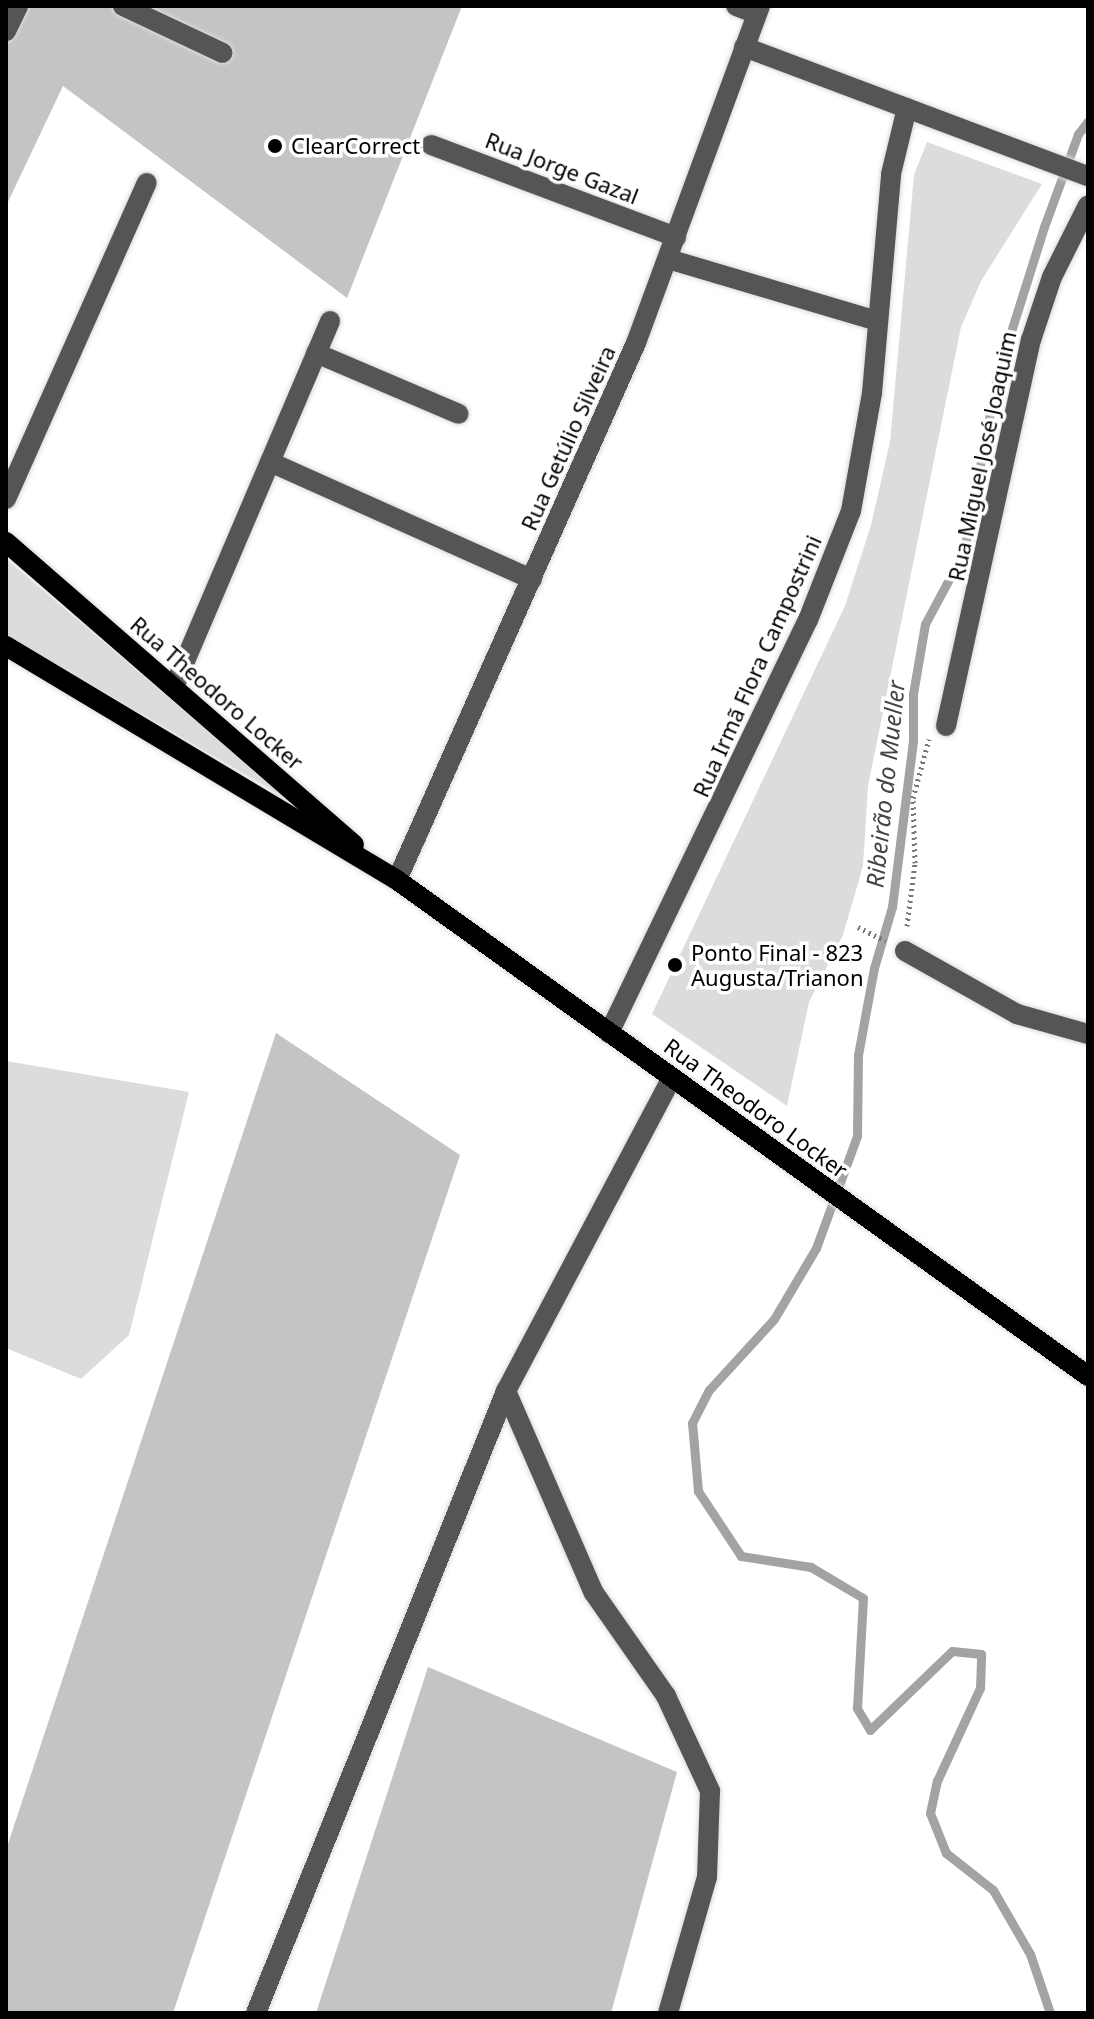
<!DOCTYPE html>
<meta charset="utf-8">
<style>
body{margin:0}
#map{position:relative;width:1094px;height:2019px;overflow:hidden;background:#fff;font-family:"Noto Sans",sans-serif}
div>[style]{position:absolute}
.green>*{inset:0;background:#dcdcdc}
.stream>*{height:9px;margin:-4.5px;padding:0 4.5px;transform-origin:4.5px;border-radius:4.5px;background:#a3a3a3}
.building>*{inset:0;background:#c4c4c4}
.path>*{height:5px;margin-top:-2.5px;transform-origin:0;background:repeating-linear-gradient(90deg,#777 0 2px,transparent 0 6px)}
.roads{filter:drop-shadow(0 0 2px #dbdbdb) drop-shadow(0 0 2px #dbdbdb)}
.minor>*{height:20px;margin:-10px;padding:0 10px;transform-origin:10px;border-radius:10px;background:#555}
.major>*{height:20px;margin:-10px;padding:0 10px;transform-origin:10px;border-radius:10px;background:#000}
.dots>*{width:22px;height:22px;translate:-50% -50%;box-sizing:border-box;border:4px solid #fff;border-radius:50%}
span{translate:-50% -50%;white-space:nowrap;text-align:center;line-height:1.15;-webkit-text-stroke:7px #fff;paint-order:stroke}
.poi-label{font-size:22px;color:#000}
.left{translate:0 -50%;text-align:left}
.street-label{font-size:22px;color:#000}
.water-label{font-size:24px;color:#444;font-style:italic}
.frame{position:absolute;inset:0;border:8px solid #000;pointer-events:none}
</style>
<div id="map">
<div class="green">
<i style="clip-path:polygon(927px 142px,1042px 184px,981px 281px,961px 327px,868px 786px,863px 866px,843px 935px,809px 1002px,787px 1106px,652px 1014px,845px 606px,871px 525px,890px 442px,914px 175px)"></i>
<i style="clip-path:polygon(6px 559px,289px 800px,6px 635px)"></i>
<i style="clip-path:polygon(6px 1061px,189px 1092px,129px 1335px,81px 1379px,6px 1348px)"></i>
</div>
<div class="stream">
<i style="left:1050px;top:2013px;width:62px;rotate:-108.7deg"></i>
<i style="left:1030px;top:1954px;width:74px;rotate:-120deg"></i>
<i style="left:993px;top:1890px;width:60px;rotate:-141.8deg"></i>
<i style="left:946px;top:1853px;width:43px;rotate:-111.8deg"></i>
<i style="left:930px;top:1813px;width:33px;rotate:-78deg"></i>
<i style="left:937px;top:1781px;width:102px;rotate:-65.2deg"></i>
<i style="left:980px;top:1688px;width:34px;rotate:-88deg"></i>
<i style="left:981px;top:1654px;width:29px;rotate:-174deg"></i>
<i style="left:952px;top:1651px;width:114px;rotate:136.1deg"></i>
<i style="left:870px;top:1730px;width:26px;rotate:-121deg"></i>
<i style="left:857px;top:1708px;width:110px;rotate:-86.9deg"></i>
<i style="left:863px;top:1598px;width:61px;rotate:-149.2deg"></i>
<i style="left:811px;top:1567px;width:71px;rotate:-171.1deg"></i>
<i style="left:741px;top:1556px;width:78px;rotate:-123.5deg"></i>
<i style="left:698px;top:1491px;width:68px;rotate:-95deg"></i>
<i style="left:692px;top:1423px;width:37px;rotate:-63deg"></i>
<i style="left:709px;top:1390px;width:96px;rotate:-47.5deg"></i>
<i style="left:774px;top:1319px;width:82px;rotate:-59.4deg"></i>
<i style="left:816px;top:1248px;width:119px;rotate:-69.9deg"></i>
<i style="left:857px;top:1136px;width:81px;rotate:-89.3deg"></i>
<i style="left:858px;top:1055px;width:88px;rotate:-79.6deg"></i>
<i style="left:874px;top:968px;width:64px;rotate:-73.6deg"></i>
<i style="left:892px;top:907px;width:168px;rotate:-82.8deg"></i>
<i style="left:913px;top:740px;width:46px;rotate:-90deg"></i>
<i style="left:913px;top:694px;width:71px;rotate:-80.3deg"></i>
<i style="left:925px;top:624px;width:83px;rotate:-61.9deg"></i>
<i style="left:964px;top:551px;width:178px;rotate:-79.3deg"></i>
<i style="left:997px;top:376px;width:156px;rotate:-72.5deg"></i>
<i style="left:1044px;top:227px;width:99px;rotate:-69.9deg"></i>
<i style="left:1078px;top:134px;width:16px;rotate:-52deg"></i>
</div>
<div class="building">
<i style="clip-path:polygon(6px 6px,462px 6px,347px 298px,63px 86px,6px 206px)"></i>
<i style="clip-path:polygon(276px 1033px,460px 1155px,173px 2013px,6px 2013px,6px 1850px)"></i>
<i style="clip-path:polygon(428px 1667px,677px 1772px,611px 2013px,316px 2013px)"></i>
</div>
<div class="path">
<i style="left:907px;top:926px;width:64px;rotate:-82.8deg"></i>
<i style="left:915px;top:863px;width:65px;rotate:-91.8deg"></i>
<i style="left:913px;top:798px;width:61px;rotate:-74.8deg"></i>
<i style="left:858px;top:927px;width:31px;rotate:27deg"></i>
</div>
<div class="roads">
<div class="minor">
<i style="left:123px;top:6px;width:110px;rotate:25.2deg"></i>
<i style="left:736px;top:6px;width:22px;rotate:21deg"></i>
<i style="left:6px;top:31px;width:28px;rotate:-64deg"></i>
<i style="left:744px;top:47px;width:367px;rotate:20.6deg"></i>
<i style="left:431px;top:145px;width:262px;rotate:20.6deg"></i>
<i style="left:668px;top:259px;width:218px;rotate:16.5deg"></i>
<i style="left:316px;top:353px;width:155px;rotate:23.1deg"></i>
<i style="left:270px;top:462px;width:287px;rotate:24.1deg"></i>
<i style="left:6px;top:499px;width:346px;rotate:-66deg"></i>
<i style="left:174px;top:687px;width:398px;rotate:-66.9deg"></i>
<i style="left:946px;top:726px;width:395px;rotate:-77.6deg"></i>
<i style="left:1031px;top:340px;width:66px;rotate:-71.6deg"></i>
<i style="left:1052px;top:277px;width:80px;rotate:-63.4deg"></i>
<i style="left:397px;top:880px;width:588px;rotate:-66.01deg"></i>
<i style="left:636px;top:343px;width:359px;rotate:-69.8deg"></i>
<i style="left:905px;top:951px;width:129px;rotate:29.4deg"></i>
<i style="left:1017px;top:1014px;width:74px;rotate:15.7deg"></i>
<i style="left:609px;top:1033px;width:458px;rotate:-64.3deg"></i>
<i style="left:808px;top:620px;width:117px;rotate:-68.5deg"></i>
<i style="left:851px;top:511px;width:120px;rotate:-79.9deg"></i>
<i style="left:872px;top:393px;width:220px;rotate:-85deg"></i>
<i style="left:891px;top:174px;width:68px;rotate:-76.4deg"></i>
<i style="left:506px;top:1391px;width:220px;rotate:66.5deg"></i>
<i style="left:594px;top:1593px;width:126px;rotate:55deg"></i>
<i style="left:666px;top:1696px;width:105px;rotate:65.1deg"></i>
<i style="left:710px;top:1791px;width:86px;rotate:92deg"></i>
<i style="left:707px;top:1877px;width:141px;rotate:106deg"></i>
<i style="left:256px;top:2013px;width:670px;rotate:-68.1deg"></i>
<i style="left:506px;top:1391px;width:354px;rotate:-62.1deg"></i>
</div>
<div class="major">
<i style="left:6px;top:542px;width:461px;rotate:41deg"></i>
<i style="left:6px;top:646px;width:456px;rotate:30.9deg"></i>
<i style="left:397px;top:880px;width:851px;rotate:35.67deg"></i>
</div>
</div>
<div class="dots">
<i style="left:275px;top:146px;background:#000"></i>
<i style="left:675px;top:965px;background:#000"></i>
</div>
<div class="poi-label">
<span class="left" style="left:291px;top:146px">ClearCorrect</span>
<span class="left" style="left:691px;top:965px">Ponto Final - 823<br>Augusta/Trianon</span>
</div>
<div class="street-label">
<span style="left:562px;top:168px;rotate:21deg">Rua Jorge Gazal</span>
<span style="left:568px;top:438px;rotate:-66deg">Rua Getúlio Silveira</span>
<span style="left:982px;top:456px;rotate:-78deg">Rua Miguel José Joaquim</span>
<span style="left:757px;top:666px;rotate:-66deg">Rua Irmã Flora Campostrini</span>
<span style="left:217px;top:693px;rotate:41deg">Rua Theodoro Locker</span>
<span style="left:756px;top:1108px;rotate:36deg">Rua Theodoro Locker</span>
</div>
<div class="water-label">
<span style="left:885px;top:784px;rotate:-84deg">Ribeirão do Mueller</span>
</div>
<div class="frame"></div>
</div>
